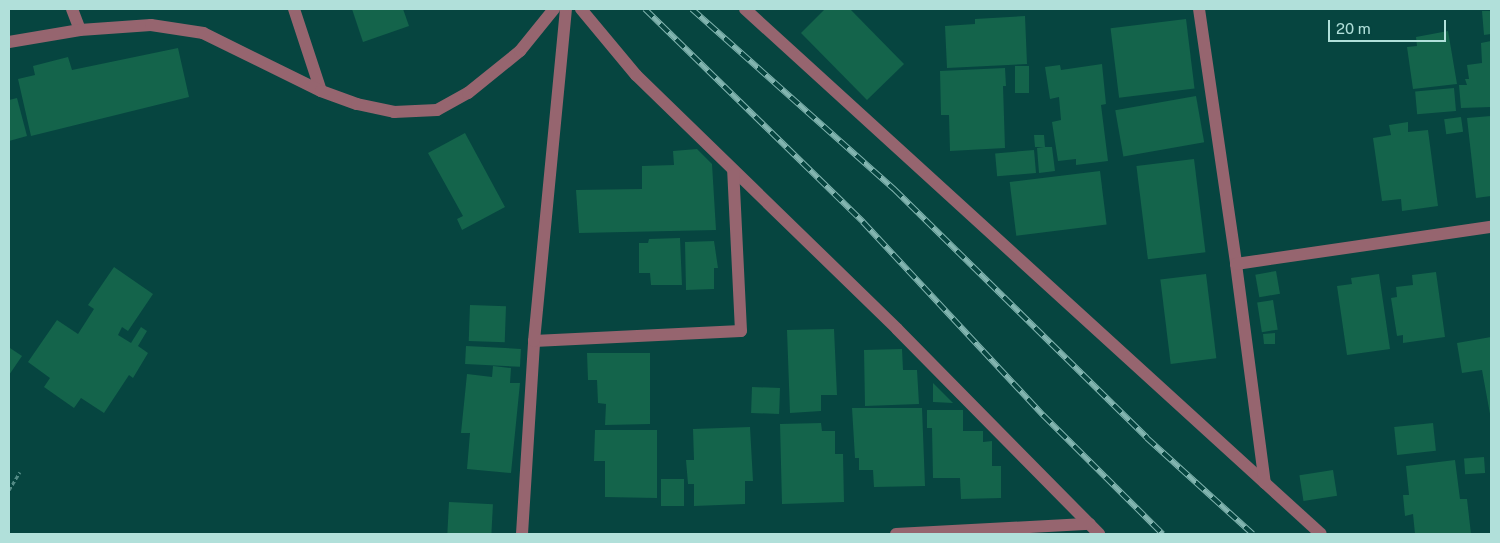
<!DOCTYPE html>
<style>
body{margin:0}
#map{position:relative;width:1500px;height:543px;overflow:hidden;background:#064540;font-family:"Public Sans",sans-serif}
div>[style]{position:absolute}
.building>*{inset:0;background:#14644b;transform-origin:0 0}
.path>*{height:3px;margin-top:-1.5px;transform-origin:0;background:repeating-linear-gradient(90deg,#538b86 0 4px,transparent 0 6.5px)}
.minor>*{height:12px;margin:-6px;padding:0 6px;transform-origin:6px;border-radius:6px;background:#96656f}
.rail>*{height:5.5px;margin-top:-2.75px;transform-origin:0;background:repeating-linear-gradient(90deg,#064540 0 11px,#82b5b0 0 22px);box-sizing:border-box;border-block:1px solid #82b5b0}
span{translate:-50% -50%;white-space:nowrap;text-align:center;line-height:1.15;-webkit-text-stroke:4px #064540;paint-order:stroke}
.frame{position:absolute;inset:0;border:10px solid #b1e0da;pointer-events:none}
.scale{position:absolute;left:1328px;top:20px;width:118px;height:22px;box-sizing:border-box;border:2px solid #b1e0da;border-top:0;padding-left:6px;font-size:15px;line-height:18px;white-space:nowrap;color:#b1e0da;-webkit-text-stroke:4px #064540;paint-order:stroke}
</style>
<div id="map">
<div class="building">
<i style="clip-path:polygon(352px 9px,403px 9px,409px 26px,363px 42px)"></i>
<i style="clip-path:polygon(825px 9px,850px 9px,904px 64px,867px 100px,801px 33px)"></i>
<i style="clip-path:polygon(1482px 11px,1491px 11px,1491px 34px,1484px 35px)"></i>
<i style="clip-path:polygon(1025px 16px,1027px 64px,947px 68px,945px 26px,975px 24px,975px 19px)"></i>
<i style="left:1186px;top:19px;width:70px;height:76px;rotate:83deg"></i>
<i style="clip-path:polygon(1448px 31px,1457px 84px,1413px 89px,1407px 47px,1417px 46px,1416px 37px)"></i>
<i style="clip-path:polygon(1491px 41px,1491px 107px,1461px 108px,1459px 85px,1467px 85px,1465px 79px,1469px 79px,1467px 65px,1482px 63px,1481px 43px)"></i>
<i style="clip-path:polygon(178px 48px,189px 97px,31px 136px,18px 79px,35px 75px,33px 66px,68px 57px,72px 70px)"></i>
<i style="clip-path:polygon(1102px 64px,1106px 104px,1101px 105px,1108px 161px,1076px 165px,1076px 159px,1058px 161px,1052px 122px,1061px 120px,1059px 97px,1050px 99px,1045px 67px,1060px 65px,1061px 70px)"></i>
<i style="left:1015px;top:66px;width:14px;height:27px"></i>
<i style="clip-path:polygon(1005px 68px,1006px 86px,1003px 86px,1005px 148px,950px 151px,949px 115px,941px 115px,940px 71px)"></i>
<i style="left:1454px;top:88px;width:23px;height:39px;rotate:85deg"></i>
<i style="left:1196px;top:96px;width:47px;height:82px;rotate:80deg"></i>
<i style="clip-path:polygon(17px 98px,27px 136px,9px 141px,9px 100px)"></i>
<i style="clip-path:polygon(1491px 116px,1491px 196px,1476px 198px,1467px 118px)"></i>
<i style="left:1461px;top:117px;width:15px;height:17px;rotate:82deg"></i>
<i style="clip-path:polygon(1408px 122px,1408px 132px,1428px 130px,1438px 206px,1402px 211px,1401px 199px,1382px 201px,1373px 138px,1391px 135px,1389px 125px)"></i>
<i style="clip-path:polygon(465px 133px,505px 207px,462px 230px,457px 219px,463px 216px,428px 153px)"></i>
<i style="clip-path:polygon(1034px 135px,1044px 135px,1045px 147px,1052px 147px,1055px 171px,1039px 173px,1037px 148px,1044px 147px,1035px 147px)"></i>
<i style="clip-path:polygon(697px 149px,712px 164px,716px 230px,579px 233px,576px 190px,642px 189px,642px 166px,674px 165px,673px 151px)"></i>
<i style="left:1034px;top:150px;width:23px;height:39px;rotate:85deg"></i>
<i style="left:1194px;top:159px;width:94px;height:58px;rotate:83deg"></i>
<i style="left:1100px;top:171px;width:54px;height:91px;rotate:83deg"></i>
<i style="clip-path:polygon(680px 238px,682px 285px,651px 285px,650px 273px,639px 273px,639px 243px,648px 243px,649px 239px)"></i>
<i style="clip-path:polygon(714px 241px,718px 268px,714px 268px,714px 289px,686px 290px,685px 242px)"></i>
<i style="clip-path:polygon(114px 267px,153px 294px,128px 331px,122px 327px,118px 335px,131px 343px,141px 327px,147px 331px,138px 346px,148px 353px,133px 378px,129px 375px,104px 413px,81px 398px,74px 408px,44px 387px,50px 378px,28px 362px,57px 320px,78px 334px,94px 309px,88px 305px)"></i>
<i style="left:1276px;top:271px;width:23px;height:21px;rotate:80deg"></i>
<i style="clip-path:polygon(1436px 272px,1445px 337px,1403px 343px,1403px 335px,1397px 336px,1391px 298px,1397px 297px,1396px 287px,1413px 285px,1412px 275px)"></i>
<i style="left:1206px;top:274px;width:85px;height:46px;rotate:83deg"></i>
<i style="clip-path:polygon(1379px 274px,1390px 349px,1347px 355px,1337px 286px,1352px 284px,1351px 278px)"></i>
<i style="left:1273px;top:300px;width:30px;height:16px;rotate:81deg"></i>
<i style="left:470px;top:305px;width:36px;height:36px;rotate:2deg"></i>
<i style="clip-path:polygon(834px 329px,837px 395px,821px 395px,821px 411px,790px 413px,787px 330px)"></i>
<i style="clip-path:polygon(1275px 333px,1275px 344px,1264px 344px,1263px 334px)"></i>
<i style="clip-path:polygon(1491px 337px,1491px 414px,1490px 414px,1482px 370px,1462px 373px,1457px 343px)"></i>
<i style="left:466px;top:346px;width:55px;height:18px;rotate:3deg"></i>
<i style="clip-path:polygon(10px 348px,22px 356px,9px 375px,9px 350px)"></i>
<i style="clip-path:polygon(902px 349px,903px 370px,917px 370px,919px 404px,865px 406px,864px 350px)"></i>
<i style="clip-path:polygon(587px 353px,650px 353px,650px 424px,605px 425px,606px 404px,598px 403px,597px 380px,588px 380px)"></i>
<i style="clip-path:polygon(493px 366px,511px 368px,510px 383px,520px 383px,511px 473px,467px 469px,470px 433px,461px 433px,467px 374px,492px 377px)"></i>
<i style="clip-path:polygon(933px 383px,953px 403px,933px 402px)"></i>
<i style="left:752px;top:387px;width:28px;height:26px;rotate:2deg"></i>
<i style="clip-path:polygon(852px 408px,922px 408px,925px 486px,874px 487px,873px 470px,859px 470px,859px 458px,855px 458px)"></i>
<i style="clip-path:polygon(927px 410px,963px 410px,963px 431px,983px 431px,983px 442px,992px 441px,992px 466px,1001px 466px,1001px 498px,961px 499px,960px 478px,933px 478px,932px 428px,927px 428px)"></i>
<i style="clip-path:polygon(821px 423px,822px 431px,835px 431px,835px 454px,843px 454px,844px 502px,782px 504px,780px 424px)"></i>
<i style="left:1433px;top:423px;width:28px;height:39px;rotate:84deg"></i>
<i style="clip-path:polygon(750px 427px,753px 481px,745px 481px,745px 504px,694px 506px,694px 484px,688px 484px,686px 460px,694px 460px,693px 429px)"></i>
<i style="clip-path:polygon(595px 430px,657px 430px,657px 498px,605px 497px,605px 461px,594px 461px)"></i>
<i style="left:1484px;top:457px;width:16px;height:20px;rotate:86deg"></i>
<i style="clip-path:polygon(1455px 460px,1460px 499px,1467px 499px,1471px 534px,1415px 534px,1413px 514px,1405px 516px,1403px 495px,1409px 495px,1406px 466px)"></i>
<i style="left:1333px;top:470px;width:26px;height:34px;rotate:81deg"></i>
<i style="left:684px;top:479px;width:27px;height:23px;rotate:90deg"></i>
<i style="left:449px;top:502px;width:44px;height:32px;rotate:3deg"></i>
</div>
<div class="path">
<i style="left:9px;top:490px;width:21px;rotate:-59deg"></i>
</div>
<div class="minor">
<i style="left:72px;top:9px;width:22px;rotate:69deg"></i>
<i style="left:294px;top:9px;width:86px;rotate:71.8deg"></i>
<i style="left:581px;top:9px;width:86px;rotate:50.2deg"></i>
<i style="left:636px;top:75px;width:364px;rotate:44.2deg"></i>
<i style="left:897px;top:329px;width:288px;rotate:45.4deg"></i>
<i style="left:745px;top:9px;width:779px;rotate:42.35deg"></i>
<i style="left:1199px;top:9px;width:258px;rotate:81.7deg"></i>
<i style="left:1236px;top:264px;width:221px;rotate:82.5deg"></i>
<i style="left:9px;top:42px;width:72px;rotate:-9.6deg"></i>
<i style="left:80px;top:30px;width:71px;rotate:-4deg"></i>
<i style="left:151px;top:25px;width:53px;rotate:8.7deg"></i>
<i style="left:203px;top:33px;width:131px;rotate:26.2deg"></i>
<i style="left:321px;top:91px;width:38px;rotate:20deg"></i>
<i style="left:357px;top:104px;width:38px;rotate:12deg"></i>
<i style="left:394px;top:112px;width:43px;rotate:-2.7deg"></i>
<i style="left:437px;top:110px;width:35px;rotate:-29deg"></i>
<i style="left:468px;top:93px;width:67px;rotate:-38.9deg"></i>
<i style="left:520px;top:51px;width:54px;rotate:-51deg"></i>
<i style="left:1236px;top:264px;width:258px;rotate:-8.3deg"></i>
<i style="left:534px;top:341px;width:207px;rotate:-2.8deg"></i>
<i style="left:741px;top:331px;width:161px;rotate:-92.8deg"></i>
<i style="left:522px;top:534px;width:193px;rotate:-86.4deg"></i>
<i style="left:534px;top:341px;width:334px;rotate:-84.5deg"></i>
<i style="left:896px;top:534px;width:194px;rotate:-3deg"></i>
</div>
<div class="rail">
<i style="left:645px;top:9px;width:305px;rotate:44.3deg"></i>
<i style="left:863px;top:222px;width:264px;rotate:47deg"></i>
<i style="left:1043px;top:415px;width:169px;rotate:44.8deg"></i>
<i style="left:692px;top:9px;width:271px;rotate:41.7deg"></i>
<i style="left:894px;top:189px;width:355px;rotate:44.5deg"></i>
<i style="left:1147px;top:438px;width:143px;rotate:42.2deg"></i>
</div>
<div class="frame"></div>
<div class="scale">20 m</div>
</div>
